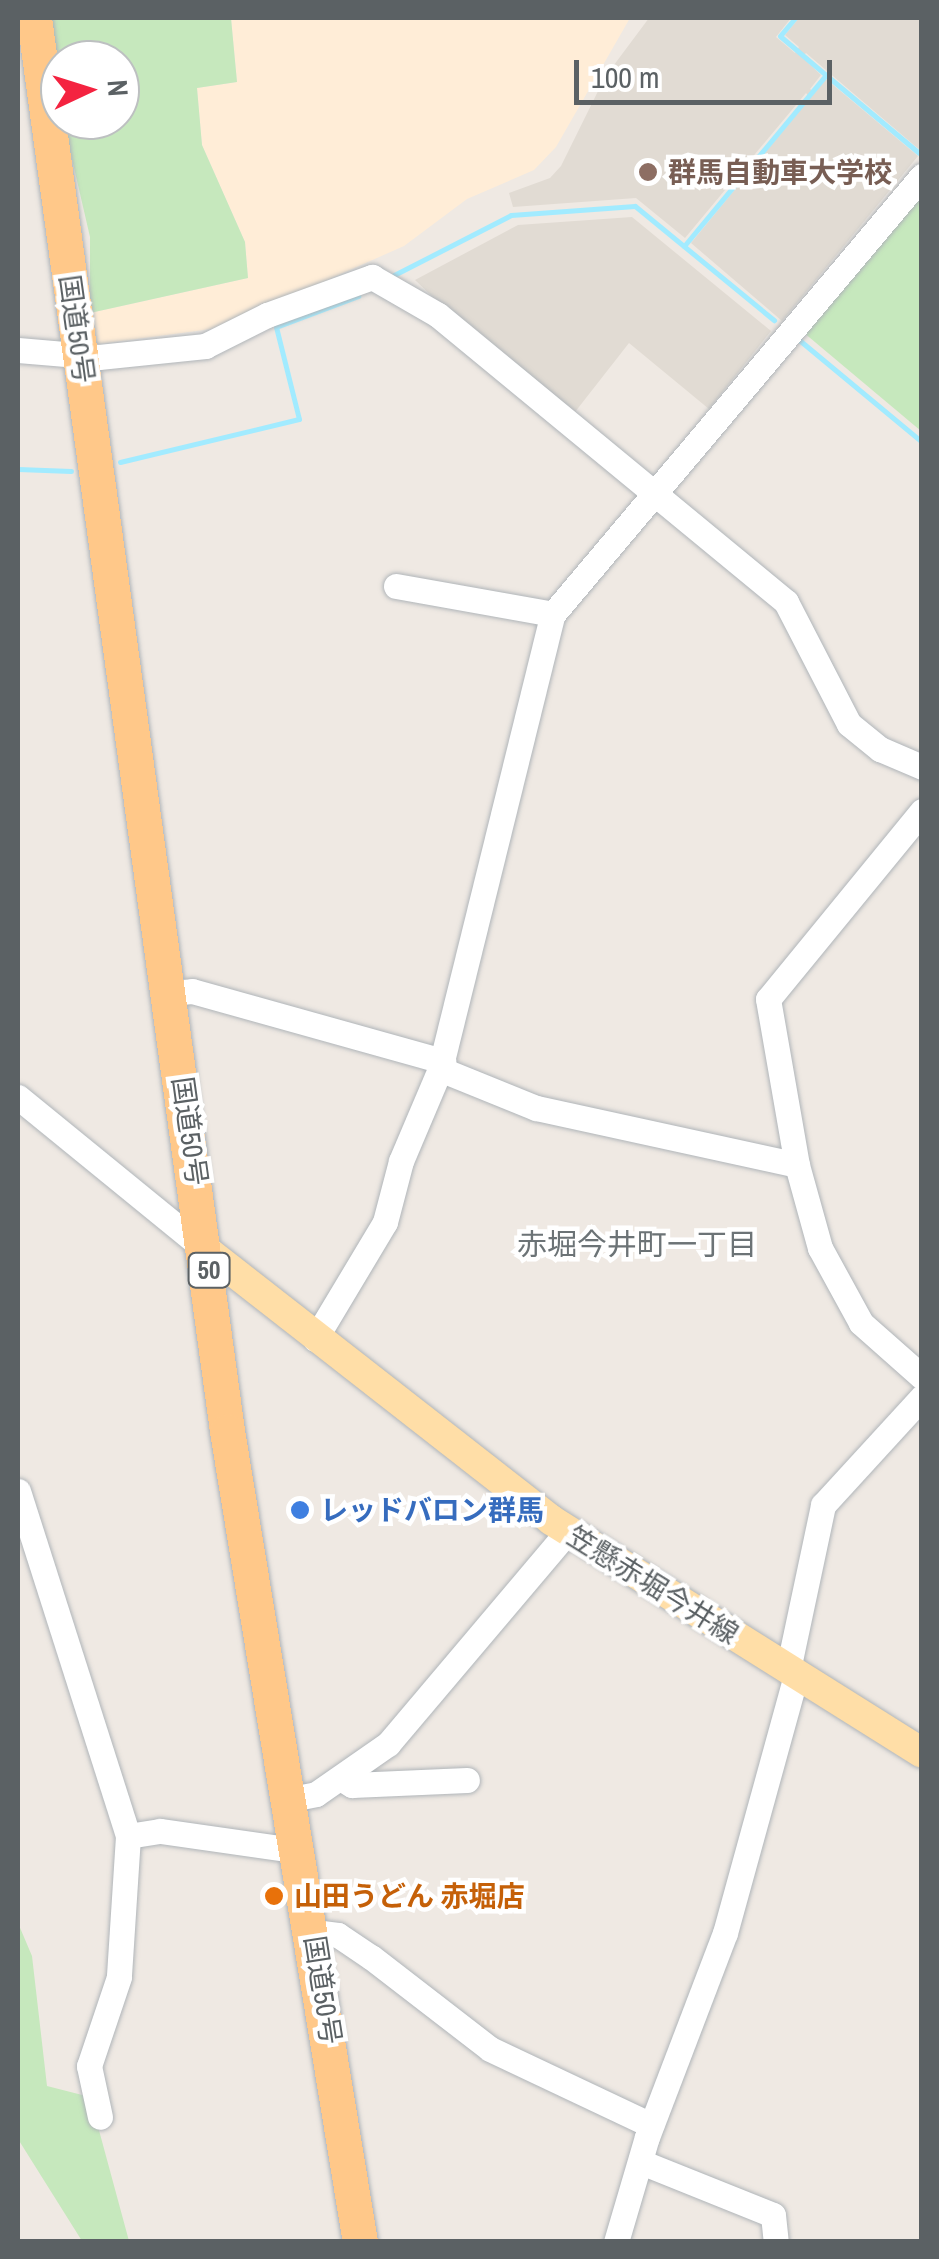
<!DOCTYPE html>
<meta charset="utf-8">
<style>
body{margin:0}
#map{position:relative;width:939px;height:2259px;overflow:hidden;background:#efe9e3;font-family:"Archivo Narrow","Noto Sans JP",sans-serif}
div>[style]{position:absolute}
.commercial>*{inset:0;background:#ffedd7}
.education>*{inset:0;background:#e1dbd3}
.green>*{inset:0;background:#c6e8bd}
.stream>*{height:5px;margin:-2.5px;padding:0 2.5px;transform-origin:2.5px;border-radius:2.5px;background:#a2ebff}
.roads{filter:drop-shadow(0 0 2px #b0b5b9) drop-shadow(0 0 2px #b0b5b9)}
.minor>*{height:25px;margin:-12.5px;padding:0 12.5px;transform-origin:12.5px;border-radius:12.5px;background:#fff}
.major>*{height:30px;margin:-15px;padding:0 15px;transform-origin:15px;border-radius:15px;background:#ffdea7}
.highway>*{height:35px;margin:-17.5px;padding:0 17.5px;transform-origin:17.5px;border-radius:17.5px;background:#ffc889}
.dots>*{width:28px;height:28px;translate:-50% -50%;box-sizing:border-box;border:5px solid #fff;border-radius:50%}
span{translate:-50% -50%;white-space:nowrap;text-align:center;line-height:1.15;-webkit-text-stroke:9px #fff;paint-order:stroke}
.shield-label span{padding:2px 8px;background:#fff;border:2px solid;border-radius:8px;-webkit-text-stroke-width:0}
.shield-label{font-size:25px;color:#5b6164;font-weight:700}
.education-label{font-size:28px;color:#785e54;font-weight:700}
.left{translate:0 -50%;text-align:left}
.street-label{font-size:28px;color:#5b6164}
.shop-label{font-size:28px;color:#366cbe;font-weight:700}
.food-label{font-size:28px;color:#c56008;font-weight:700}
.neighbourhood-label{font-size:30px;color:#6c7376}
.frame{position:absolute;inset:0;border:20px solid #5b6164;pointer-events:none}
.north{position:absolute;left:40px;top:40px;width:100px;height:100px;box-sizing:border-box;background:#fff;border:2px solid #bdc0c1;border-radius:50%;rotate:86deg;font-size:28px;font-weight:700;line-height:40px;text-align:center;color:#5b6164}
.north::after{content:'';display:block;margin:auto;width:35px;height:45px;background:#f42340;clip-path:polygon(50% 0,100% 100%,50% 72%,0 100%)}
.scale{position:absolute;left:574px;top:60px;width:258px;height:45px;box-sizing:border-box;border:5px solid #5b6164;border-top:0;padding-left:12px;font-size:30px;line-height:35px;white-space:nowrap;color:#5b6164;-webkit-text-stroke:8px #fff;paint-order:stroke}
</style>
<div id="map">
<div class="commercial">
<i style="clip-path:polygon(231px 18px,630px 18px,556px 147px,534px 170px,467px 199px,404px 246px,219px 328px,99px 344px,91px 338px,90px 313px,248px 278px,245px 242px,202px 145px,197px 88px,237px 82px)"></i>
</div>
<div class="education">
<i style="clip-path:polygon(649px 18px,791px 18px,776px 37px,795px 53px,799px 47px,785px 35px,799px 18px,921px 18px,921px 151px,806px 53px,802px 57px,821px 75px,810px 89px,815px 92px,826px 79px,918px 156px,782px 321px,691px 243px,810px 98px,806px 93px,685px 238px,636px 198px,513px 207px,509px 193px,550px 178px,561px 166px,605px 77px)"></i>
<i style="clip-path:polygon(632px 217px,771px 331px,709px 409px,629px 343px,575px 412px,469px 324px,464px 327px,415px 280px,518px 225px)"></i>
</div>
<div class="green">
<i style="clip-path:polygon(49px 18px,231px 18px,237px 82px,197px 88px,202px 145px,245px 242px,248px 278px,90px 313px,90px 237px,63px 120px,120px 120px,120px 60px,60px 60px,60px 95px)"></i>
<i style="clip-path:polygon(921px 188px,921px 431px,803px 332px)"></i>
<i style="clip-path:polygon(18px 1923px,32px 1956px,47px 2086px,90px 2097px,129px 2241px,82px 2241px,18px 2139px)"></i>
</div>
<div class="stream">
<i style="left:795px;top:18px;width:23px;rotate:130deg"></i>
<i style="left:780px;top:36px;width:60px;rotate:40.3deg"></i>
<i style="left:684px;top:246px;width:222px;rotate:-50.3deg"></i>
<i style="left:826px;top:75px;width:121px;rotate:40deg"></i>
<i style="left:394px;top:275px;width:131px;rotate:-27.1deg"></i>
<i style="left:511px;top:215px;width:124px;rotate:-4.2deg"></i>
<i style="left:635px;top:206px;width:180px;rotate:39.4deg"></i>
<i style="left:798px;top:339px;width:161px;rotate:39.7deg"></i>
<i style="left:120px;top:462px;width:184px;rotate:-13.5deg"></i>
<i style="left:299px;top:419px;width:95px;rotate:-104deg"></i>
<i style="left:276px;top:327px;width:88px;rotate:-20.7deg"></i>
<i style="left:18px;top:469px;width:53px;rotate:2.2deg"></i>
</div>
<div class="roads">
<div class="minor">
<i style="left:18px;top:350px;width:81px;rotate:4.9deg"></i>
<i style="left:99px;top:357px;width:107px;rotate:-5.9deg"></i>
<i style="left:205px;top:346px;width:69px;rotate:-26.6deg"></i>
<i style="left:267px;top:315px;width:112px;rotate:-19.9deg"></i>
<i style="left:372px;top:277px;width:76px;rotate:29.9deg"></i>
<i style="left:438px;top:315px;width:451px;rotate:39.5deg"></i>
<i style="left:786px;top:602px;width:137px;rotate:62.7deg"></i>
<i style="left:849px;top:724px;width:40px;rotate:39deg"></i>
<i style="left:880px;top:749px;width:46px;rotate:23.2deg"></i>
<i style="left:396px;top:586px;width:159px;rotate:10.1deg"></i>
<i style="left:922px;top:811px;width:243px;rotate:129.3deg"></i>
<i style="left:768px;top:999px;width:169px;rotate:80.1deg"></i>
<i style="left:797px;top:1165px;width:86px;rotate:74.5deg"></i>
<i style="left:820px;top:1248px;width:85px;rotate:61.3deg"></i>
<i style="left:861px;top:1323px;width:81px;rotate:41.5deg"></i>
<i style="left:170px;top:993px;width:22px;rotate:-5deg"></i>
<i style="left:192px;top:991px;width:261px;rotate:15.6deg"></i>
<i style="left:440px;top:1069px;width:104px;rotate:22.1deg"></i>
<i style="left:536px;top:1108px;width:267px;rotate:12.3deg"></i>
<i style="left:18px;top:1097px;width:244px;rotate:39.2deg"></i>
<i style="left:315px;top:1339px;width:136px;rotate:-59.1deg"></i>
<i style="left:385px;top:1222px;width:63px;rotate:-75.3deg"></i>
<i style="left:401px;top:1161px;width:100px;rotate:-67deg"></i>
<i style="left:440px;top:1069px;width:469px;rotate:-76.1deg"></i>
<i style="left:553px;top:614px;width:573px;rotate:-49.89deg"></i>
<i style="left:18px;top:1491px;width:362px;rotate:72.3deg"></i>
<i style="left:128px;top:1836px;width:141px;rotate:93.7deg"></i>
<i style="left:119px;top:1977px;width:94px;rotate:108.6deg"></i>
<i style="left:89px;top:2066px;width:52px;rotate:77.8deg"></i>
<i style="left:788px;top:1670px;width:169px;rotate:-78deg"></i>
<i style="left:823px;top:1505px;width:147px;rotate:-47.5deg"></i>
<i style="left:342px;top:1779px;width:12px;rotate:31deg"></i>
<i style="left:352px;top:1785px;width:115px;rotate:-2.5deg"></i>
<i style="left:291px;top:1799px;width:25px;rotate:-11deg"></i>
<i style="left:316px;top:1794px;width:88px;rotate:-34.8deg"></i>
<i style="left:388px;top:1744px;width:279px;rotate:-49.8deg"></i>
<i style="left:128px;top:1836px;width:32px;rotate:-9deg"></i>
<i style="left:160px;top:1831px;width:141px;rotate:8.1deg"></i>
<i style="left:314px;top:1932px;width:24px;rotate:7deg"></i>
<i style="left:338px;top:1935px;width:40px;rotate:34deg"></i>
<i style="left:371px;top:1957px;width:150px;rotate:37.7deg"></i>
<i style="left:490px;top:2049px;width:178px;rotate:25.3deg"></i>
<i style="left:641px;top:2162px;width:142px;rotate:21.9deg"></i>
<i style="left:773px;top:2215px;width:27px;rotate:84deg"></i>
<i style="left:616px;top:2242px;width:109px;rotate:-73.6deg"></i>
<i style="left:647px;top:2137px;width:218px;rotate:-69.1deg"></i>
<i style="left:725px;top:1933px;width:268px;rotate:-74.6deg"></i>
</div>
<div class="major">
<i style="left:207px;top:1251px;width:437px;rotate:38deg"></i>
<i style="left:551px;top:1520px;width:438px;rotate:32.1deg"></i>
</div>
<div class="highway">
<i style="left:34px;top:18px;width:1426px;rotate:82.22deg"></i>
<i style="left:227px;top:1431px;width:822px;rotate:80.69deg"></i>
</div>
</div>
<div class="dots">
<i style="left:648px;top:172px;background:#8d6e63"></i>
<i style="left:300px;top:1510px;background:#3f7fe0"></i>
<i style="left:274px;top:1896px;background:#e8710a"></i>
</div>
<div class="shield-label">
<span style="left:209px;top:1270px">50</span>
</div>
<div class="education-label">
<span class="left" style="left:668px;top:172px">群馬自動車大学校</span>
</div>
<div class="street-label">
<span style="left:77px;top:329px;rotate:82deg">国道50号</span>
<span style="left:190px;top:1131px;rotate:82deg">国道50号</span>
<span style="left:653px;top:1585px;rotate:32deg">笠懸赤堀今井線</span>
<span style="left:323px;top:1990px;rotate:81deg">国道50号</span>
</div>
<div class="shop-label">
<span class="left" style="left:320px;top:1510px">レッドバロン群馬</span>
</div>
<div class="food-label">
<span class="left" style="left:294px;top:1896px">山田うどん 赤堀店</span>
</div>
<div class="neighbourhood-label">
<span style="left:637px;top:1244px">赤堀今井町一丁目</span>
</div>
<div class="frame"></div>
<div class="north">N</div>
<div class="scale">100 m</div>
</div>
